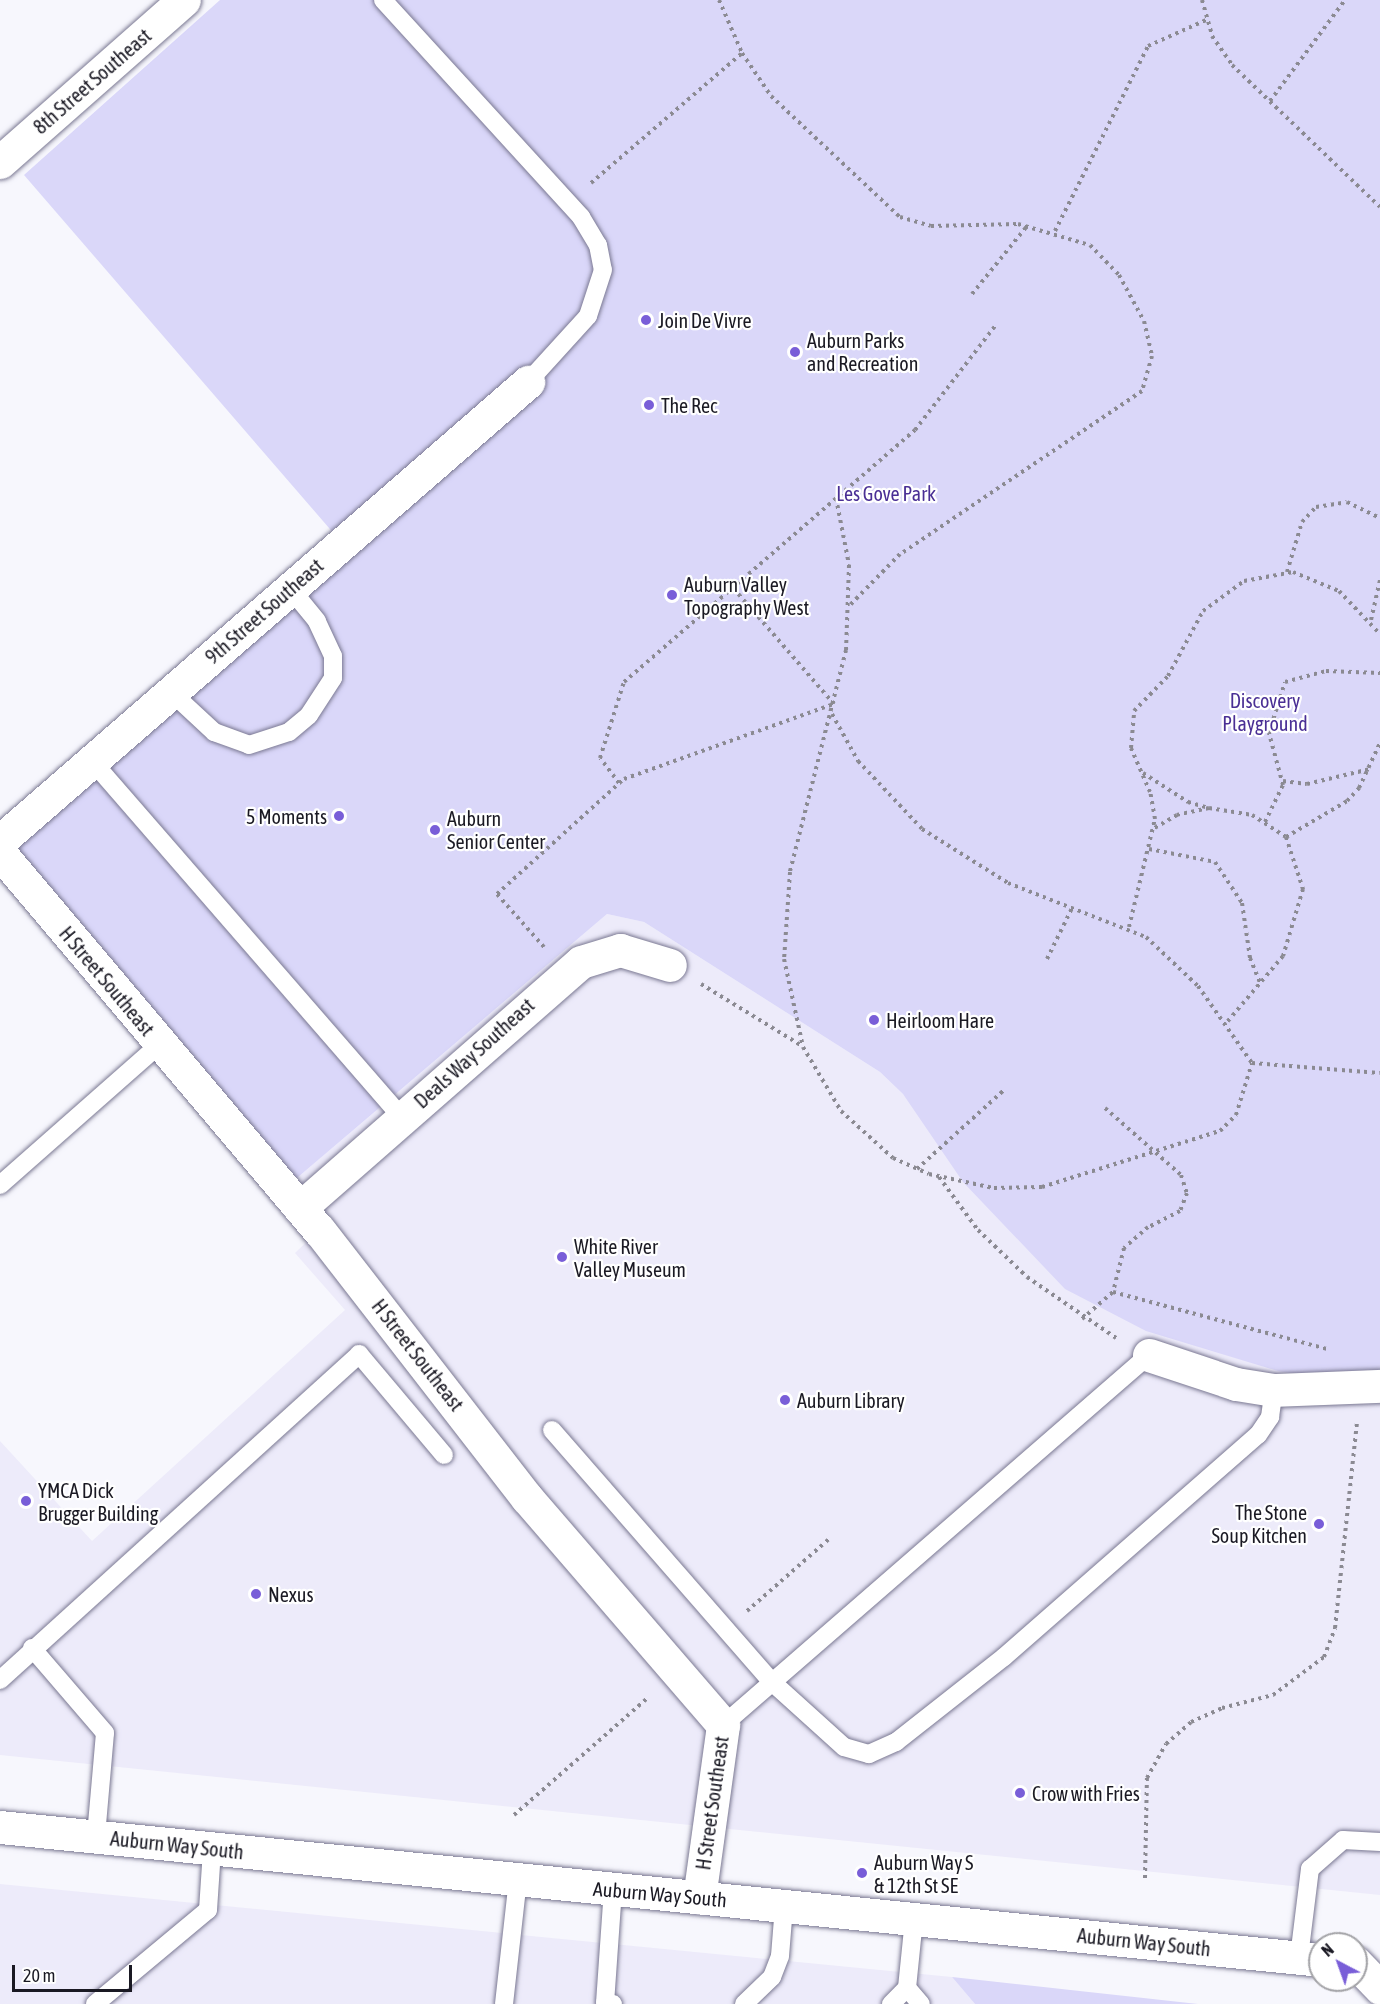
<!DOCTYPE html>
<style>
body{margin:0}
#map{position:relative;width:1380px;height:2004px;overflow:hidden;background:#f7f7fd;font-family:"Asap Condensed",sans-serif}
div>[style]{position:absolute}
.built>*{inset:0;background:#edebfa}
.green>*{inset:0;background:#dad7f9}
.path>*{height:4px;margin-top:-2px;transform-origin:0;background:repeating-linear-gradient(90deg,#8b8a92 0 3px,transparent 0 7.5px)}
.roads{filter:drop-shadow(0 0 2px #7a7892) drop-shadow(0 0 2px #7a7892)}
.lane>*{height:18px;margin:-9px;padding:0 9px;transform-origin:9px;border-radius:9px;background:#fff}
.street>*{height:33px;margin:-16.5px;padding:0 16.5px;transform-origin:16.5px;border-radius:16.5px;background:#fff}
.secondary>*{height:33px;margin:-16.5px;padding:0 16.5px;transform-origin:16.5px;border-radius:16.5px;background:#fff}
.dots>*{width:16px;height:16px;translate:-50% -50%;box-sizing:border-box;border:3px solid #fff;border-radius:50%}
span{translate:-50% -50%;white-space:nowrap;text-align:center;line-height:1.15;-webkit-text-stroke:4.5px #fff;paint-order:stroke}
.street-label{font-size:20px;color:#1a1923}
.poi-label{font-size:20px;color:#1a1923}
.left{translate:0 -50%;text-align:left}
.right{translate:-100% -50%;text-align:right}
.park-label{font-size:20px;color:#4a2f95}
.north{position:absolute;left:1308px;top:1932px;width:60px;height:60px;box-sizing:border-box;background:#fff;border:2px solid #a3a3a7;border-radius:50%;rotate:319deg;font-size:16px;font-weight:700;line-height:24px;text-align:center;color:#1a1923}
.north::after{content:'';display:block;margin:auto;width:21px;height:27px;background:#795ed8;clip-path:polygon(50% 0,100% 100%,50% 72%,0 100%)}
.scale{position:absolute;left:12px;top:1965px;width:120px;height:27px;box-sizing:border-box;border:3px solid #1a1923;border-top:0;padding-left:8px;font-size:18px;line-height:21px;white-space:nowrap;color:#1a1923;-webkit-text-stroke:4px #fff;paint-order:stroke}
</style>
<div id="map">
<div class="built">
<i style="clip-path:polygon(607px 914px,644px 922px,880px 1072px,903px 1094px,1380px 1370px,1380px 1895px,0 1755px,0 1441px,92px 1541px,345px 1310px,295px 1253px,319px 1230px,284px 1189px)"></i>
<i style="clip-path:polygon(0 1884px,952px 1977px,975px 2004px,0 2004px)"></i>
</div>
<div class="green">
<i style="clip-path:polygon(220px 0,1380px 0,1380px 1370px,1323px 1378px,1278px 1371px,1146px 1331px,1065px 1289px,963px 1182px,903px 1094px,880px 1072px,644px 922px,607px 914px,284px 1189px,0 853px,342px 543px,24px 175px)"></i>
<i style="clip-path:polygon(952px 1977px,1198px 2004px,975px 2004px)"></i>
</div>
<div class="path">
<i style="left:719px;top:0;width:58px;rotate:66.5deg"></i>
<i style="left:742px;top:53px;width:52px;rotate:56deg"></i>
<i style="left:771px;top:96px;width:177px;rotate:43.2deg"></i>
<i style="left:900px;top:217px;width:32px;rotate:16deg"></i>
<i style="left:931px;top:226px;width:87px;rotate:-1.3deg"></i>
<i style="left:1018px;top:224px;width:75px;rotate:16.3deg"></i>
<i style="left:1090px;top:245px;width:42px;rotate:46deg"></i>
<i style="left:1119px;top:275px;width:52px;rotate:61.5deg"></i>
<i style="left:1144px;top:321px;width:36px;rotate:77deg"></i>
<i style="left:1152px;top:356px;width:36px;rotate:106deg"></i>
<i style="left:1142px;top:391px;width:292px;rotate:146deg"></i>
<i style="left:900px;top:554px;width:71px;rotate:134.4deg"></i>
<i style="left:1202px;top:0;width:37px;rotate:74deg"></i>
<i style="left:1212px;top:36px;width:35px;rotate:55deg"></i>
<i style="left:1232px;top:65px;width:205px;rotate:43.8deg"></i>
<i style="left:1270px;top:101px;width:126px;rotate:-53.4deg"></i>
<i style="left:591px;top:183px;width:199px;rotate:-40.7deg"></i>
<i style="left:1055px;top:231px;width:207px;rotate:-63.3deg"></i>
<i style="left:1148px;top:46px;width:64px;rotate:-24.1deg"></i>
<i style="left:972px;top:294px;width:87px;rotate:-51deg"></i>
<i style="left:836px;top:498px;width:68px;rotate:79deg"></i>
<i style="left:849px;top:565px;width:85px;rotate:92deg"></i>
<i style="left:846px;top:650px;width:229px;rotate:104.2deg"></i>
<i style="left:790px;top:872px;width:87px;rotate:93.9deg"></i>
<i style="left:784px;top:959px;width:90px;rotate:77.8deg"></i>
<i style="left:803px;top:1047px;width:74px;rotate:59.3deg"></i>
<i style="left:841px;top:1111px;width:70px;rotate:42.1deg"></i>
<i style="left:893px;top:1158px;width:39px;rotate:24deg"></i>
<i style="left:929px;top:1174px;width:66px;rotate:12.2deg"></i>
<i style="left:994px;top:1188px;width:48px;rotate:-1.2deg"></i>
<i style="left:1042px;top:1187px;width:187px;rotate:-17.5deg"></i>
<i style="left:1220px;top:1131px;width:23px;rotate:-45deg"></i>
<i style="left:1236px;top:1115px;width:54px;rotate:-72.9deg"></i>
<i style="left:1287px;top:572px;width:52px;rotate:-73.3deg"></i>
<i style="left:1302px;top:522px;width:21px;rotate:-47deg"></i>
<i style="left:1316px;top:507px;width:31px;rotate:-9deg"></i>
<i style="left:1347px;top:502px;width:37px;rotate:26deg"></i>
<i style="left:1371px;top:620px;width:41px;rotate:-77.3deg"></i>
<i style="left:832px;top:714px;width:54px;rotate:61deg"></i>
<i style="left:858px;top:761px;width:93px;rotate:46.7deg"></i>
<i style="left:922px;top:829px;width:102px;rotate:32.1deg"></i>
<i style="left:1008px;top:883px;width:148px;rotate:21.4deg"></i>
<i style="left:1146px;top:937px;width:71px;rotate:43.3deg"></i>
<i style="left:1198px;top:986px;width:94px;rotate:55deg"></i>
<i style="left:1252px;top:1063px;width:128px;rotate:4.5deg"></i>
<i style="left:1143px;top:773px;width:54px;rotate:32.8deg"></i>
<i style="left:1188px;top:802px;width:22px;rotate:16deg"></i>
<i style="left:1209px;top:808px;width:33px;rotate:168deg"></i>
<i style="left:1177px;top:815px;width:28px;rotate:150deg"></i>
<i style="left:1283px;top:781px;width:24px;rotate:7deg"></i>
<i style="left:1307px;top:784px;width:65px;rotate:-13.4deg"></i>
<i style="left:619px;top:783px;width:31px;rotate:-127deg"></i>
<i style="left:600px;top:758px;width:80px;rotate:-72.5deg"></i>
<i style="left:624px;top:682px;width:385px;rotate:-40.9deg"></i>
<i style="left:915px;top:430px;width:133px;rotate:-52.4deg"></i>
<i style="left:1209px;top:808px;width:44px;rotate:9.2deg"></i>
<i style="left:1252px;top:815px;width:40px;rotate:32.9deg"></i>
<i style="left:1286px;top:837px;width:55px;rotate:71.9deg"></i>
<i style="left:1303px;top:889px;width:70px;rotate:106.6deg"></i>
<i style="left:1283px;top:956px;width:87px;rotate:130.3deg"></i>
<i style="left:1265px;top:822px;width:41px;rotate:-64.1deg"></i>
<i style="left:1283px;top:785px;width:54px;rotate:-105.1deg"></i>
<i style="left:1269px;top:733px;width:53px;rotate:-72.6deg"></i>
<i style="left:1285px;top:682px;width:42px;rotate:-15deg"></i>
<i style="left:1326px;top:671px;width:54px;rotate:2.1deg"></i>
<i style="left:1286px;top:837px;width:71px;rotate:-30.5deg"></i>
<i style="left:1347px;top:801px;width:18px;rotate:-47deg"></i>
<i style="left:1359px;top:788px;width:50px;rotate:-65deg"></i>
<i style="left:1149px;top:849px;width:67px;rotate:11.1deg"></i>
<i style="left:1215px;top:862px;width:49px;rotate:56.6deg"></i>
<i style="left:1242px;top:903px;width:56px;rotate:81.7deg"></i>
<i style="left:1250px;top:958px;width:27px;rotate:68deg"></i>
<i style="left:1129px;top:927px;width:111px;rotate:-76.5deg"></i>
<i style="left:1155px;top:819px;width:27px;rotate:-100deg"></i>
<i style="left:1150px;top:792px;width:48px;rotate:-113.4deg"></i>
<i style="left:1131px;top:748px;width:37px;rotate:-85deg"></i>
<i style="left:1134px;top:711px;width:49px;rotate:-45.8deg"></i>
<i style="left:1168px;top:676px;width:74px;rotate:-61.7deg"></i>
<i style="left:1203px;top:611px;width:51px;rotate:-36.2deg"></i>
<i style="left:1244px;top:581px;width:50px;rotate:-10.4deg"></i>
<i style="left:1293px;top:572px;width:50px;rotate:22.4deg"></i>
<i style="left:1339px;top:591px;width:59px;rotate:46.4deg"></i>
<i style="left:544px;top:947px;width:71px;rotate:-131.6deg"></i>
<i style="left:497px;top:894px;width:171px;rotate:-42.2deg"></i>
<i style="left:624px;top:779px;width:223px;rotate:-19.7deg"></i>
<i style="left:834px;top:704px;width:154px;rotate:-131deg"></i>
<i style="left:1047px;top:959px;width:59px;rotate:-63.9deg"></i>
<i style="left:701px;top:984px;width:119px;rotate:31.5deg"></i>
<i style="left:1105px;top:1108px;width:101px;rotate:41.4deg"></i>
<i style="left:1181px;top:1175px;width:19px;rotate:72deg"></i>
<i style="left:1187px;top:1193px;width:19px;rotate:111deg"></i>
<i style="left:1180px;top:1211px;width:36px;rotate:153deg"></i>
<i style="left:1148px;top:1227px;width:32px;rotate:139deg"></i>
<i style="left:1124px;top:1248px;width:45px;rotate:104deg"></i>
<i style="left:917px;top:1169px;width:116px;rotate:-42.2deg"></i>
<i style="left:939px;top:1177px;width:66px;rotate:53.7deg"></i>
<i style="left:978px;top:1230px;width:68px;rotate:43.8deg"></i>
<i style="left:1027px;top:1277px;width:108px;rotate:34.4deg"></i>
<i style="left:1082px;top:1319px;width:41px;rotate:-41.1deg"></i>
<i style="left:1113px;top:1292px;width:221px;rotate:14.9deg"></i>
<i style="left:747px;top:1611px;width:111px;rotate:-41.3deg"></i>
<i style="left:514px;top:1815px;width:179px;rotate:-41.2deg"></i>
<i style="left:1145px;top:1878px;width:100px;rotate:-88.9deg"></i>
<i style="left:1147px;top:1778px;width:39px;rotate:-61deg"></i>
<i style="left:1166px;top:1744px;width:33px;rotate:-41deg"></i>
<i style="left:1191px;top:1722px;width:34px;rotate:-24deg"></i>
<i style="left:1222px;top:1708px;width:53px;rotate:-14.3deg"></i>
<i style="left:1273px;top:1695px;width:64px;rotate:-36.7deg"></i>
<i style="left:1324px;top:1657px;width:31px;rotate:-69deg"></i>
<i style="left:1335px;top:1628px;width:206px;rotate:-83.9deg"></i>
</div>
<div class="roads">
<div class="lane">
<i style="left:383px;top:0;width:294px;rotate:47.6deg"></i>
<i style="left:581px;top:217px;width:33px;rotate:59deg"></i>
<i style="left:598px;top:245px;width:25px;rotate:79deg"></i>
<i style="left:603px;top:270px;width:48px;rotate:108.1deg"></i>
<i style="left:588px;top:316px;width:89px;rotate:132.3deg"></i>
<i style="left:171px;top:692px;width:59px;rotate:42.9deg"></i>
<i style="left:214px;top:732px;width:37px;rotate:20deg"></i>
<i style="left:249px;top:745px;width:42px;rotate:-18deg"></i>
<i style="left:289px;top:732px;width:26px;rotate:-40deg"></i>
<i style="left:309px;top:715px;width:44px;rotate:-57deg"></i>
<i style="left:333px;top:678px;width:22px;rotate:-90deg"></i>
<i style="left:333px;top:656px;width:38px;rotate:-115deg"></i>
<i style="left:317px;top:621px;width:43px;rotate:-129.3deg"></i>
<i style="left:92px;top:761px;width:472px;rotate:49deg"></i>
<i style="left:0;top:1185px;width:213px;rotate:-41.4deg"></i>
<i style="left:552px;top:1430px;width:335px;rotate:48.9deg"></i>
<i style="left:772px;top:1682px;width:97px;rotate:42.1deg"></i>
<i style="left:844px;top:1747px;width:26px;rotate:16deg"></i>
<i style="left:869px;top:1754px;width:30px;rotate:-24deg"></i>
<i style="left:896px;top:1742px;width:137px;rotate:-38.2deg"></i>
<i style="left:1004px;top:1657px;width:337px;rotate:-41.2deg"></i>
<i style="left:1258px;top:1435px;width:22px;rotate:-56deg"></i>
<i style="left:1270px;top:1417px;width:27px;rotate:-82deg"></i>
<i style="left:32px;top:1648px;width:112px;rotate:49.3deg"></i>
<i style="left:105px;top:1733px;width:103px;rotate:95deg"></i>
<i style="left:0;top:1680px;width:485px;rotate:-42.2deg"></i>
<i style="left:359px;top:1354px;width:132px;rotate:49.9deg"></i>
<i style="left:723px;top:1725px;width:564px;rotate:-40.98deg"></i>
<i style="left:613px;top:1889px;width:114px;rotate:94deg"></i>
<i style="left:605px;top:2003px;width:8px;rotate:7deg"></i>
<i style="left:1299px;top:1957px;width:89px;rotate:-82.9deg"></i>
<i style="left:1310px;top:1869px;width:44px;rotate:-41.3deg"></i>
<i style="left:1343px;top:1840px;width:37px;rotate:3deg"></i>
<i style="left:907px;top:1988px;width:21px;rotate:49deg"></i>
<i style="left:95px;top:2004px;width:147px;rotate:-39.8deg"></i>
<i style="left:208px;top:1910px;width:61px;rotate:-86.2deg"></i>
<i style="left:504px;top:2004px;width:125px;rotate:-83.6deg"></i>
<i style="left:744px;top:2004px;width:39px;rotate:-44deg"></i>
<i style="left:772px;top:1977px;width:22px;rotate:-69deg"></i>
<i style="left:780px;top:1956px;width:50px;rotate:-85.4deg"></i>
<i style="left:891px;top:2004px;width:23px;rotate:-45deg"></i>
<i style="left:907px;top:1988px;width:69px;rotate:-84.2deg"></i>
</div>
<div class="street">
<i style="left:0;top:162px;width:245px;rotate:-41.4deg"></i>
<i style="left:0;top:841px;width:700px;rotate:-41deg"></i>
<i style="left:0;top:853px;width:494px;rotate:49.8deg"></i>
<i style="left:319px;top:1230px;width:339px;rotate:52.2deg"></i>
<i style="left:527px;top:1498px;width:300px;rotate:49.2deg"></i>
<i style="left:723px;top:1725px;width:174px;rotate:97.9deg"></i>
<i style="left:300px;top:1208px;width:373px;rotate:-41.2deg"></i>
<i style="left:581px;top:962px;width:41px;rotate:-17.1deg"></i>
<i style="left:620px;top:950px;width:52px;rotate:16.7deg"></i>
<i style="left:1149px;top:1355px;width:92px;rotate:18.4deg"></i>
<i style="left:1236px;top:1384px;width:38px;rotate:9deg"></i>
<i style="left:1274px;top:1390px;width:106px;rotate:-2.2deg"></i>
</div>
<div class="secondary">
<i style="left:0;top:1827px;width:1327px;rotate:5.75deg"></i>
<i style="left:1356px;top:1963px;width:35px;rotate:46deg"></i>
</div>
</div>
<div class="dots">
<i style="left:646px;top:320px;background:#795ed8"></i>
<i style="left:795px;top:352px;background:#795ed8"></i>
<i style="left:649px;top:405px;background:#795ed8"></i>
<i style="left:672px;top:595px;background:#795ed8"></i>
<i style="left:339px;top:816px;background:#795ed8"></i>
<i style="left:435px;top:830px;background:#795ed8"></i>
<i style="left:874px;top:1020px;background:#795ed8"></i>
<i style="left:562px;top:1257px;background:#795ed8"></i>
<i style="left:785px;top:1400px;background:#795ed8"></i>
<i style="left:26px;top:1501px;background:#795ed8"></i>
<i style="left:1319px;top:1524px;background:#795ed8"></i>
<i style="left:256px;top:1594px;background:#795ed8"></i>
<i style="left:1020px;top:1793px;background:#795ed8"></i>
<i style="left:862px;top:1873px;background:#795ed8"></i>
</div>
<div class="street-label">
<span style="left:92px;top:81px;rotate:-41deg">8th Street Southeast</span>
<span style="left:264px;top:611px;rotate:-41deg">9th Street Southeast</span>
<span style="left:107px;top:981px;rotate:50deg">H Street Southeast</span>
<span style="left:474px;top:1053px;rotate:-42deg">Deals Way Southeast</span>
<span style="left:418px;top:1355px;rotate:52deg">H Street Southeast</span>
<span style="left:712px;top:1803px;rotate:-82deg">H Street Southeast</span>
<span style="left:177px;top:1845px;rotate:6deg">Auburn Way South</span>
<span style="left:660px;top:1894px;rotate:5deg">Auburn Way South</span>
<span style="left:1144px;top:1942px;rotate:6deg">Auburn Way South</span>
</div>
<div class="poi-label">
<span class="left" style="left:658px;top:320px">Join De Vivre</span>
<span class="left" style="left:807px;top:352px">Auburn Parks<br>and Recreation</span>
<span class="left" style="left:661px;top:405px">The Rec</span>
<span class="left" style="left:684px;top:596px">Auburn Valley<br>Topography West</span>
<span class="right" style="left:327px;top:816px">5 Moments</span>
<span class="left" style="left:447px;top:830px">Auburn<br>Senior Center</span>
<span class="left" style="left:886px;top:1020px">Heirloom Hare</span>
<span class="left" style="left:574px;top:1258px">White River<br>Valley Museum</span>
<span class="left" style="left:797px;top:1400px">Auburn Library</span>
<span class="left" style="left:38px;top:1502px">YMCA Dick<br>Brugger Building</span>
<span class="right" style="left:1307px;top:1524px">The Stone<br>Soup Kitchen</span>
<span class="left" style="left:268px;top:1594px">Nexus</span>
<span class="left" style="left:1032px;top:1793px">Crow with Fries</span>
<span class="left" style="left:874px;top:1874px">Auburn Way S<br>&amp; 12th St SE</span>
</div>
<div class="park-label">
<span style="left:886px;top:493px">Les Gove Park</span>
<span style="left:1265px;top:712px">Discovery<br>Playground</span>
</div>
<div class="north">N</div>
<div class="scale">20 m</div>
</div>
